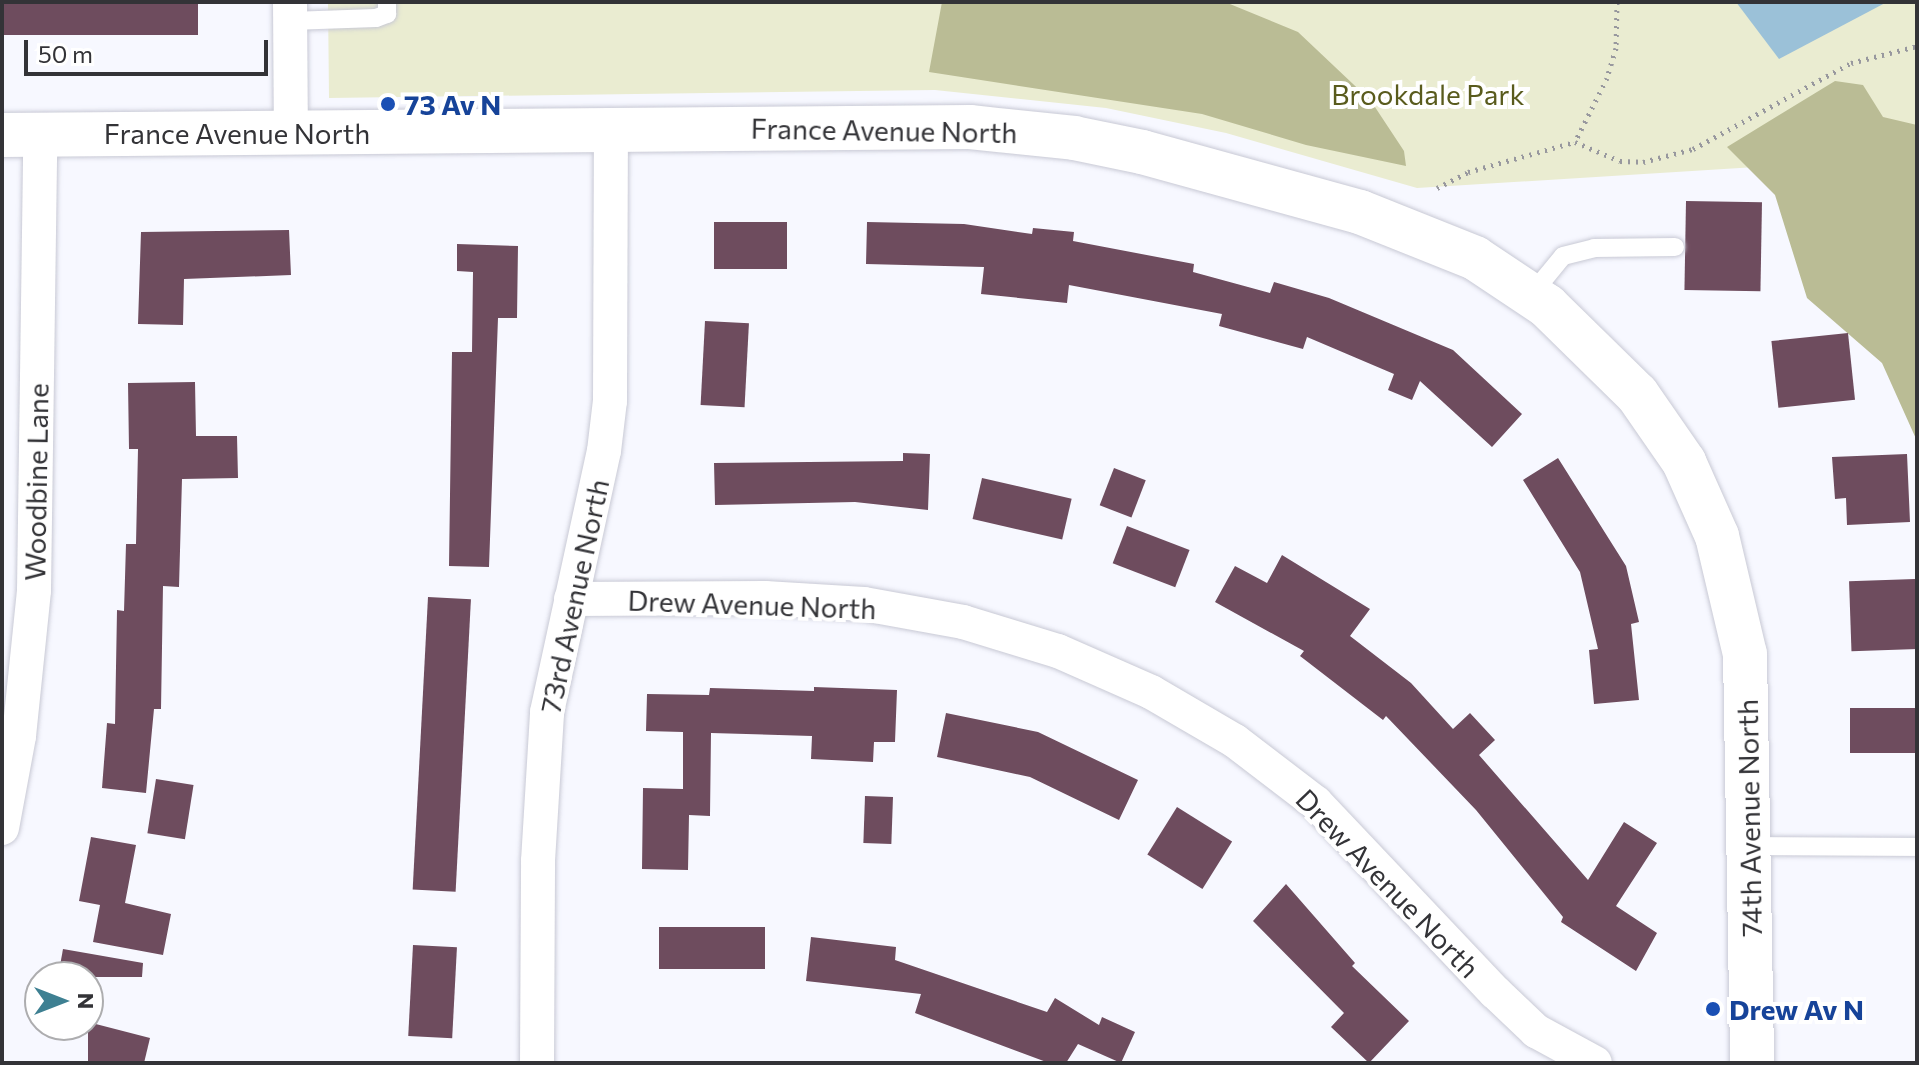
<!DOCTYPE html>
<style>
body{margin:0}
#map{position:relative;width:1919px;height:1065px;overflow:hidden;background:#f7f8ff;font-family:Commissioner,sans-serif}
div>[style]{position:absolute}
.green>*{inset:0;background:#eaecd1}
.forest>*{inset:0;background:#babc95}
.water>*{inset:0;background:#9bc1d8}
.building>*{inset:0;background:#6e4c5e;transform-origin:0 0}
.path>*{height:5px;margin-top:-2.5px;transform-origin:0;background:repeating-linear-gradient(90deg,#98989e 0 2px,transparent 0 8px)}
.roads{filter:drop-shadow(0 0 2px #c8c9d5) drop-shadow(0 0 2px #c8c9d5)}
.service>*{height:18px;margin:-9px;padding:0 9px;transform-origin:9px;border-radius:9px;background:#fff}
.minor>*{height:34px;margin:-17px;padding:0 17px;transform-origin:17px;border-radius:17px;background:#fff}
.tertiary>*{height:44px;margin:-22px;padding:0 22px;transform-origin:22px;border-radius:22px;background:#fff}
.dots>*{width:22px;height:22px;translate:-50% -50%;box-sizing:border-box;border:4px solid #fff;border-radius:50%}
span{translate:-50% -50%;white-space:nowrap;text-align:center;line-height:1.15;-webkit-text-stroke:8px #fff;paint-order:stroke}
.park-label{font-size:28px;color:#595b1d}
.transit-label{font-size:28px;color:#164399;font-weight:700}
.left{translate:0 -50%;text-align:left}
.street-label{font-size:28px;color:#333337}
.frame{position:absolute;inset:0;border:4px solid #333337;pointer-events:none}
.north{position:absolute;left:24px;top:961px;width:80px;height:80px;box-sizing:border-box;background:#fff;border:2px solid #adadaf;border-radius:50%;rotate:90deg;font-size:22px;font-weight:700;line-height:32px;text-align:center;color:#333337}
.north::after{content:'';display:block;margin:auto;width:28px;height:36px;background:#3e8092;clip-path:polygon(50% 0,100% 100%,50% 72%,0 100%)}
.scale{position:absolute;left:24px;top:40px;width:244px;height:36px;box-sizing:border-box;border:4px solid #333337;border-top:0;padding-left:10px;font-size:24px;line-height:28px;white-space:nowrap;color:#333337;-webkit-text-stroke:6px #fff;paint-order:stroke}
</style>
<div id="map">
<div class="green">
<i style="clip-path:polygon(328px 2px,1917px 2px,1917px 270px,1838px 162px,1417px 188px,1226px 133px,1106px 108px,935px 90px,329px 98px)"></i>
</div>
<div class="forest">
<i style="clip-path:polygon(942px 2px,1225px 2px,1298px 32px,1371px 101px,1404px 151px,1406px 166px,1306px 145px,1202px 114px,929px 72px)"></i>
<i style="clip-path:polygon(1835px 81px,1863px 85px,1883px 117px,1917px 125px,1917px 441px,1882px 363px,1807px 298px,1775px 195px,1727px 147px)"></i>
</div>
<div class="water">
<i style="clip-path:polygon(1736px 2px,1887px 2px,1779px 59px)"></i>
</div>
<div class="building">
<i style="left:2px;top:2px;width:196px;height:33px"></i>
<i style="left:1686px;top:201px;width:76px;height:89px;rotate:1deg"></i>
<i style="left:787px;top:222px;width:47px;height:73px;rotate:90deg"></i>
<i style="clip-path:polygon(867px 222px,964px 224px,1032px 234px,1033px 228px,1074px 232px,1073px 241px,1194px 264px,1193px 272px,1270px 293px,1274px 282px,1329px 298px,1453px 350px,1522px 414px,1492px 447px,1420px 381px,1412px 400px,1388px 390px,1394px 374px,1307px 337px,1303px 349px,1219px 326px,1222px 314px,1069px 285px,1067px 303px,981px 294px,984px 267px,866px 264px)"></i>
<i style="clip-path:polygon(289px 230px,291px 275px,184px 279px,183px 325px,138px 324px,141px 232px)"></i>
<i style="clip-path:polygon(457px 244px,518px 246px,517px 318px,498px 318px,489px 567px,449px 566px,452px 352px,472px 352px,473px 272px,457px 271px)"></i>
<i style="left:705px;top:321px;width:44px;height:84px;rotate:3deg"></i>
<i style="left:1848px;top:333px;width:67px;height:77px;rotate:84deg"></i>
<i style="clip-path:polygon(195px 382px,196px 436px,237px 436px,238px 478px,182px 479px,179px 587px,163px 586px,161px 709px,154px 709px,146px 793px,102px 788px,107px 723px,115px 724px,117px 610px,124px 611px,126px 544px,136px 544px,138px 449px,129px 449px,128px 383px)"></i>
<i style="clip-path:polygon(903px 453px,930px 454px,928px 510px,855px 502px,715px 505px,714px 463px,903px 461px)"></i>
<i style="clip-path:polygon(1907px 454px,1910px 522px,1847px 525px,1846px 498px,1835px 499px,1832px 457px)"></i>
<i style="clip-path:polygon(1558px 458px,1626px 566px,1639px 622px,1631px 624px,1639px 700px,1594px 704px,1589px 650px,1598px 649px,1580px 572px,1523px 480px)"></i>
<i style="left:1114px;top:468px;width:34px;height:40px;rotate:21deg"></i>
<i style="left:982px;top:478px;width:92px;height:42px;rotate:13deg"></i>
<i style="left:1127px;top:526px;width:67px;height:40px;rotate:21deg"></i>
<i style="clip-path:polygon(1282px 555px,1370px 609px,1350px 636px,1411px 683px,1453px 729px,1470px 713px,1495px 740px,1479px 755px,1588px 880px,1624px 822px,1657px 843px,1616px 906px,1657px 933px,1636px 971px,1561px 922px,1563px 917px,1476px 810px,1386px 716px,1383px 720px,1300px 656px,1304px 651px,1215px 602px,1235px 566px,1267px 583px)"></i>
<i style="left:1915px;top:579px;width:70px;height:66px;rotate:88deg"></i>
<i style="left:428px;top:597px;width:43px;height:293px;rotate:3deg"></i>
<i style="clip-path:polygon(814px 687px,897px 690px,895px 742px,874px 742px,873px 762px,811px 759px,812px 736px,711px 733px,710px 816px,689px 815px,688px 870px,642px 869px,643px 788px,683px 789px,683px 732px,646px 731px,647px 694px,709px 695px,710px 688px,814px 691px)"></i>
<i style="left:1917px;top:708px;width:45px;height:67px;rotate:90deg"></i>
<i style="clip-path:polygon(946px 713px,1038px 732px,1138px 780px,1119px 820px,1030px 777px,937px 757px)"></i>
<i style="left:156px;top:779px;width:38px;height:55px;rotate:9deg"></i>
<i style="left:865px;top:796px;width:28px;height:47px;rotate:2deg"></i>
<i style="left:1177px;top:807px;width:65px;height:56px;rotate:32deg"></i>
<i style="clip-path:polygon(91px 837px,136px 845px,125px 903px,171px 914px,163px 955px,93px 942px,100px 905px,79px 901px)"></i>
<i style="clip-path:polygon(1286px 884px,1355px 963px,1352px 966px,1409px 1021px,1369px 1063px,1331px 1027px,1344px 1013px,1253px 921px)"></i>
<i style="left:765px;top:927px;width:42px;height:106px;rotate:90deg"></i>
<i style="clip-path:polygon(811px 937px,896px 947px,895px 960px,1047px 1012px,1055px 998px,1099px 1025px,1102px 1017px,1135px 1032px,1121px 1063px,1078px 1044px,1066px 1063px,1049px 1063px,915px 1013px,921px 994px,806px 981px)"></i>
<i style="left:413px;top:945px;width:44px;height:91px;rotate:3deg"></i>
<i style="clip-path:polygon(63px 949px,143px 963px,142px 977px,58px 977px)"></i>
<i style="clip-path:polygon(88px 1022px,150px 1038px,144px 1063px,88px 1063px)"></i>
</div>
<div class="path">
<i style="left:1617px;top:2px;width:46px;rotate:91.2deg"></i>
<i style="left:1616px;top:48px;width:31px;rotate:107deg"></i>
<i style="left:1607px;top:78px;width:72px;rotate:116.6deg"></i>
<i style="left:1575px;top:142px;width:49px;rotate:22.9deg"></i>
<i style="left:1620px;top:161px;width:23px;rotate:2deg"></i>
<i style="left:1643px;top:162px;width:52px;rotate:-14.6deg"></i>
<i style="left:1693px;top:149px;width:180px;rotate:-28.6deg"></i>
<i style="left:1851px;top:63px;width:68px;rotate:-14.4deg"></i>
<i style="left:1437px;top:188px;width:35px;rotate:-27deg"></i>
<i style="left:1468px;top:172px;width:111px;rotate:-15.7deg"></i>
</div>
<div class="roads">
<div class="service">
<i style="left:290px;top:21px;width:86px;rotate:-2deg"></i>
<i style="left:376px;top:18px;width:12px;rotate:-20deg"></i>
<i style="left:387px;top:14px;width:12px;rotate:-90deg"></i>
<i style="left:1531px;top:295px;width:50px;rotate:-50.6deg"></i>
<i style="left:1563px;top:256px;width:32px;rotate:-14deg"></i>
<i style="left:1594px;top:248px;width:81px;rotate:-0.7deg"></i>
<i style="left:1750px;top:846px;width:167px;rotate:0.3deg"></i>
</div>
<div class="minor">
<i style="left:290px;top:2px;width:128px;rotate:89.6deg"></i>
<i style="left:571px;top:599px;width:194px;rotate:-0.3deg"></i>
<i style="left:765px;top:598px;width:99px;rotate:3.5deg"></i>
<i style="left:864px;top:604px;width:101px;rotate:10.3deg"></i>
<i style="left:963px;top:622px;width:99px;rotate:17deg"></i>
<i style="left:1058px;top:651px;width:102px;rotate:23.8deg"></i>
<i style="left:1151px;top:692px;width:97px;rotate:30.3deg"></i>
<i style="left:1235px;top:741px;width:102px;rotate:37.4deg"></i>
<i style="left:1316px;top:803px;width:260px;rotate:46.6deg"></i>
<i style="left:1495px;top:992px;width:57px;rotate:43.6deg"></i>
<i style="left:1536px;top:1031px;width:67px;rotate:28.5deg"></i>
<i style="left:2px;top:828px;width:94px;rotate:-79.5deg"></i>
<i style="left:19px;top:736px;width:147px;rotate:-84.1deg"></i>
<i style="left:34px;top:590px;width:456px;rotate:-89.2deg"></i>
<i style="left:537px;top:1063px;width:202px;rotate:-89.7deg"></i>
<i style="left:538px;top:861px;width:149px;rotate:-86.5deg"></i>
<i style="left:547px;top:712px;width:267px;rotate:-77.7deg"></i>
<i style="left:604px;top:451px;width:50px;rotate:-83.2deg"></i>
<i style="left:610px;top:401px;width:272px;rotate:-89.8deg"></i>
</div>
<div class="tertiary">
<i style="left:2px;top:135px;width:968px;rotate:-0.47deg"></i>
<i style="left:970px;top:127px;width:105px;rotate:6deg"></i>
<i style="left:1074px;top:138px;width:69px;rotate:11.6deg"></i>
<i style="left:1142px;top:152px;width:226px;rotate:15.4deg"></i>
<i style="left:1360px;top:212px;width:124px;rotate:21.8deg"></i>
<i style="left:1475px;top:258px;width:87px;rotate:33.7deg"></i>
<i style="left:1547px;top:306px;width:126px;rotate:44.4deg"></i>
<i style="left:1637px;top:394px;width:83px;rotate:55.3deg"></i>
<i style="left:1684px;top:462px;width:81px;rotate:66deg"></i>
<i style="left:1717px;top:536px;width:121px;rotate:76.7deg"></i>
<i style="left:1745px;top:654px;width:409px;rotate:89deg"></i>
</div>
</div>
<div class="dots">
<i style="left:388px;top:104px;background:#1a4fb4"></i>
<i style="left:1713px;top:1009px;background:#1a4fb4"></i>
</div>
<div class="park-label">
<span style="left:1428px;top:94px">Brookdale Park</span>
</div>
<div class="transit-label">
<span class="left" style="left:404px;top:104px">73 Av N</span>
<span class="left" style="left:1729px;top:1009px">Drew Av N</span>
</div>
<div class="street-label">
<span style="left:884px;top:130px;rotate:1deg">France Avenue North</span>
<span style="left:237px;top:133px">France Avenue North</span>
<span style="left:36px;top:482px;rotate:-89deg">Woodbine Lane</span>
<span style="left:574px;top:596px;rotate:-78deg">73rd Avenue North</span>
<span style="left:752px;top:604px;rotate:2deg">Drew Avenue North</span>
<span style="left:1749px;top:818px;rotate:-91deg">74th Avenue North</span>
<span style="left:1388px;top:883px;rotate:46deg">Drew Avenue North</span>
</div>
<div class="frame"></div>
<div class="north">N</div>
<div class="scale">50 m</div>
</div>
